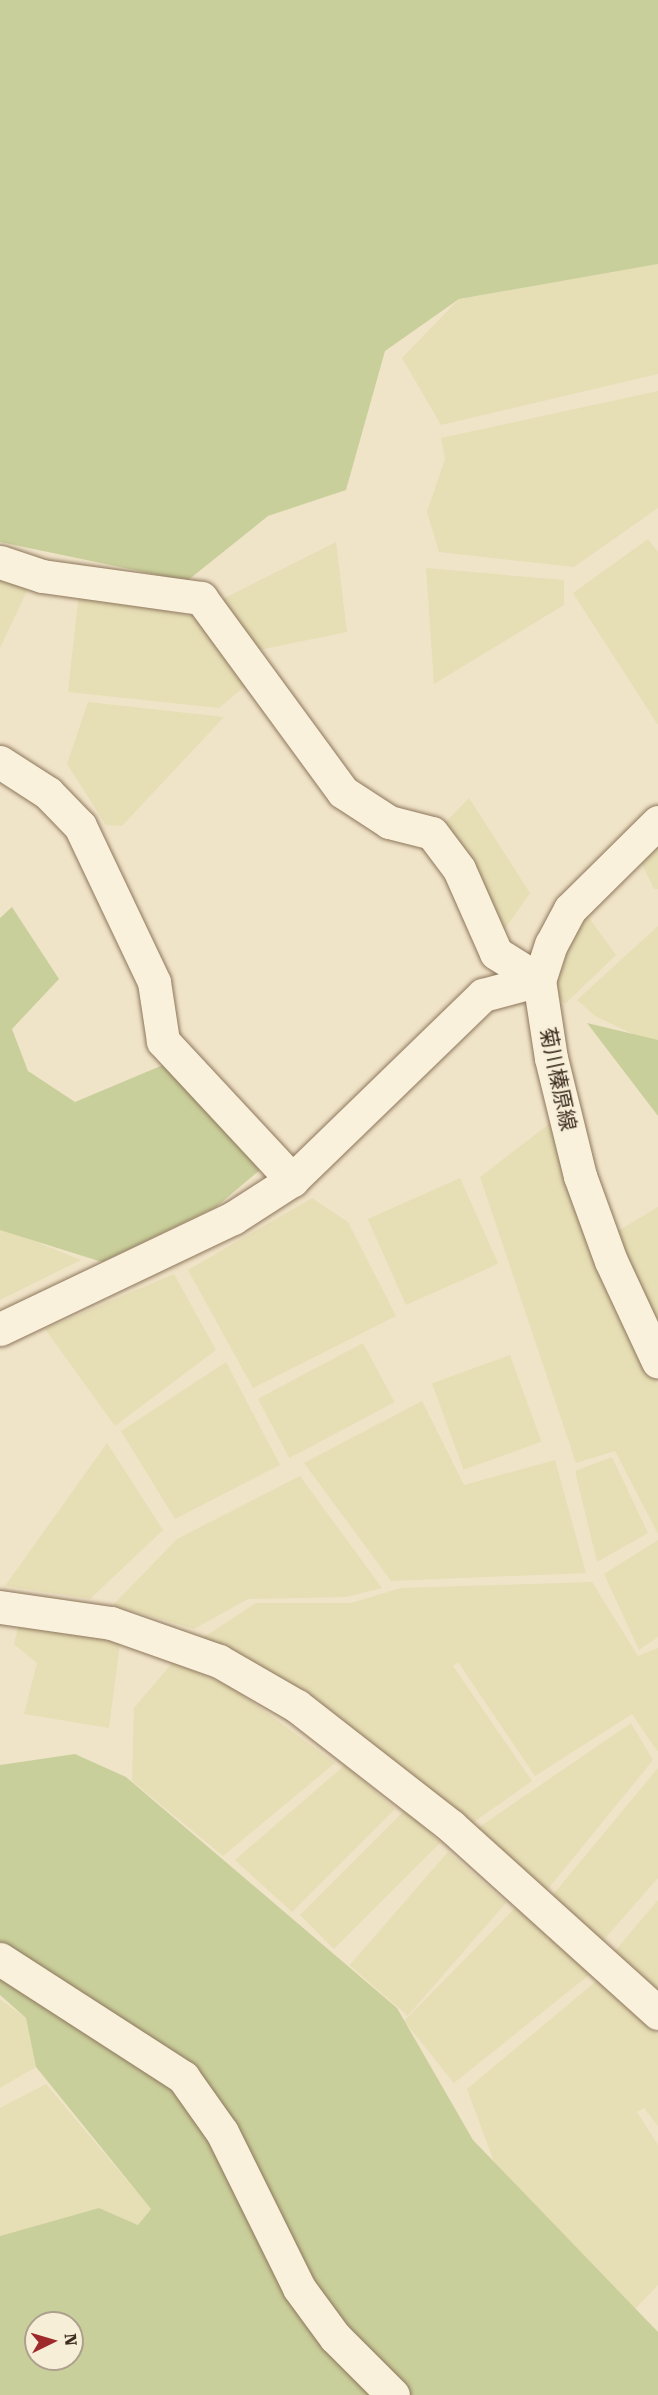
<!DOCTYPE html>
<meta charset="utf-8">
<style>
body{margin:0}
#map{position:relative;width:658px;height:2395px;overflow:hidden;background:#f0e4c8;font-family:"Roboto Serif","Noto Sans JP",serif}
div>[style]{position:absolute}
.farmland>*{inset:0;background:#e6deb5;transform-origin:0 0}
.green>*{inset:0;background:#c9cf9b}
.roads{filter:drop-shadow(0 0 2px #8d765c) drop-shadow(0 0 2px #8d765c)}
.minor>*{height:33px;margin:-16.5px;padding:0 16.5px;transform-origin:16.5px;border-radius:16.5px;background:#faf1dc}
.tertiary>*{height:33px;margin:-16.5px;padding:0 16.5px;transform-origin:16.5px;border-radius:16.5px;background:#faf1dc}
.secondary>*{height:33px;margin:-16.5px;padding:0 16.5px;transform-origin:16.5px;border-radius:16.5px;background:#faf1dc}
span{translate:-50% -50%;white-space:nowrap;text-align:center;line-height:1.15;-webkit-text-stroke:4.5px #f7eed8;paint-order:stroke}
.street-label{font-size:21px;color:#3d2e20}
.north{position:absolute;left:24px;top:2311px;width:60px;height:60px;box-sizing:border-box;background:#f7eed8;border:2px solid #ada18e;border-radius:50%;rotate:85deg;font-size:16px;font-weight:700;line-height:24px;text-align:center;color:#3d2e20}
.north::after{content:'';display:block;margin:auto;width:21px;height:27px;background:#9e2a2b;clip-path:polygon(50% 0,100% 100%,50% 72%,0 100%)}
</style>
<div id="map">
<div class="farmland">
<i style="clip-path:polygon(658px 264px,658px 374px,441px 425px,402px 358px,459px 299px)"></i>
<i style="clip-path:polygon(658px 391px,658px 508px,574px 567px,439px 552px,427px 512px,445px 459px,441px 438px)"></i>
<i style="clip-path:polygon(648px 539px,658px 552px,658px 725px,573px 593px)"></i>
<i style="clip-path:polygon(336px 542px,347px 632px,259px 650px,221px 600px)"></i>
<i style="clip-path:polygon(426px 568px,564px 580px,564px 605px,434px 684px)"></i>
<i style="clip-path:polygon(0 570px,32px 580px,0 648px)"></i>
<i style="clip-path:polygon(79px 592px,199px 618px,256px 677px,219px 708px,68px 692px)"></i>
<i style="clip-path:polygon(88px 702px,224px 717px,122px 826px,106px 825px,67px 764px)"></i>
<i style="clip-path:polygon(469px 798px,530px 893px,498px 939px,441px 827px)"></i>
<i style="clip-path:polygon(658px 835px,658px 889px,654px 889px,637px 854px)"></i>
<i style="clip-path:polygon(581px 907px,616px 955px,565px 1004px,545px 982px)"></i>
<i style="clip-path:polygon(658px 926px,658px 1046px,595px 1016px,577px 1000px)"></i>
<i style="clip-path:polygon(552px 1122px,658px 1385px,658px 1534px,615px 1451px,576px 1463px,480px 1177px)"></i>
<i style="left:460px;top:1178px;width:94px;height:101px;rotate:66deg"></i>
<i style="clip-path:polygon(312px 1198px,348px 1222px,396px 1316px,253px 1388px,188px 1270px)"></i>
<i style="clip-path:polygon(658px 1207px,658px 1321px,613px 1234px)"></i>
<i style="clip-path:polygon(0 1227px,81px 1260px,0 1300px)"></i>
<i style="clip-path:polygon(174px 1274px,216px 1350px,115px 1426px,45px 1329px)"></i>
<i style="left:363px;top:1343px;width:67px;height:119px;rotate:62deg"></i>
<i style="left:510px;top:1355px;width:92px;height:83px;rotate:70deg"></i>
<i style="clip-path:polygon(226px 1362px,280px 1465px,175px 1519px,121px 1431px)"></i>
<i style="clip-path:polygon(422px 1401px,464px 1485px,555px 1460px,586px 1573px,391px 1581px,304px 1463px)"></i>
<i style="clip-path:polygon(107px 1443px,163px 1530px,90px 1599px,5px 1586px)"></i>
<i style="clip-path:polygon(612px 1457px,648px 1533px,597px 1562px,575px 1471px)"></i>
<i style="clip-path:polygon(300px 1476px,382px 1588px,346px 1597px,248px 1599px,194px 1629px,113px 1605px,177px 1539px)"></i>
<i style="clip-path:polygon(658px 1540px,658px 1637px,639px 1650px,604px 1574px)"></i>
<i style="clip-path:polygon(592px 1582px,638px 1656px,658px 1648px,658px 1752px,632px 1714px,535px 1776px,458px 1662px,453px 1666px,532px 1781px,464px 1829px,201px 1639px,256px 1603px,351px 1603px,401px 1588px)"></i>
<i style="clip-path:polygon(20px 1620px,120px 1643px,109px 1728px,24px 1714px,37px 1663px,14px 1644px)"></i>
<i style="clip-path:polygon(173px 1662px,233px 1688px,335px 1763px,223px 1856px,132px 1781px,134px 1708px)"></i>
<i style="clip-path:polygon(631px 1723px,653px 1760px,539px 1900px,472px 1832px)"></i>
<i style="clip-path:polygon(345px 1765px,395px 1809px,292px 1912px,235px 1860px)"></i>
<i style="clip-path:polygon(658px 1768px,658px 1878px,601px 1943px,547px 1902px)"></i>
<i style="left:406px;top:1809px;width:48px;height:150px;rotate:45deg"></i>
<i style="left:448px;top:1852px;width:77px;height:150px;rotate:41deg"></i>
<i style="clip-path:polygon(658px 1900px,658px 2008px,609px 1958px)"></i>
<i style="clip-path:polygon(518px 1905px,594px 1971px,454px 2083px,404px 2021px)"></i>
<i style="clip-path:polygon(600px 1978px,658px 2035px,658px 2126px,644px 2108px,637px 2112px,658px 2145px,658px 2285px,635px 2309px,494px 2162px,467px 2089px)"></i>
<i style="clip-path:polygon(0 1999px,26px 2018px,36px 2067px,0 2088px)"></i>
<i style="clip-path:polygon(46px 2084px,151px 2209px,138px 2225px,99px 2208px,0 2236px,0 2108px)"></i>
</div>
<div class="green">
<i style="clip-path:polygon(0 0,658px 0,658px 264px,459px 299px,385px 351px,346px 490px,268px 516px,187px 581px,0 542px)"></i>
<i style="clip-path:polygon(12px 907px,59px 979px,12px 1029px,28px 1071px,75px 1102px,163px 1065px,260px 1170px,216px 1207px,102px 1262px,0 1230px,0 918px)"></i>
<i style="clip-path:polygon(587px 1023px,658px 1040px,658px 1116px)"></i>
<i style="clip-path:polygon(evenodd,75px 1754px,126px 1777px,397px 2008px,473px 2140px,658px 2332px,658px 2395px,0 2395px,0 2236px,99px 2208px,138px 2225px,151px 2209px,36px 2067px,26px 2018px,0 1995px,0 1765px,75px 1754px,36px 2323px,72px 2323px,72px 2359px,36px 2359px,36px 2323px)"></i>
</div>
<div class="roads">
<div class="minor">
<i style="left:0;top:562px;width:44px;rotate:18.4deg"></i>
<i style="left:42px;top:576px;width:161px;rotate:7.9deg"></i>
<i style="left:201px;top:598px;width:240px;rotate:53.8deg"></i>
<i style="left:343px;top:792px;width:55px;rotate:33.1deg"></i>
<i style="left:389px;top:822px;width:44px;rotate:14.3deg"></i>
<i style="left:432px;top:833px;width:45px;rotate:53.1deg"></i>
<i style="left:459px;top:869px;width:92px;rotate:66.2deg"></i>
<i style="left:496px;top:953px;width:51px;rotate:32.1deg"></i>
<i style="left:0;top:762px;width:57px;rotate:32.9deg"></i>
<i style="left:48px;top:793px;width:46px;rotate:45.9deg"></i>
<i style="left:80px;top:826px;width:173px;rotate:64.6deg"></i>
<i style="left:154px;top:982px;width:60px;rotate:81.3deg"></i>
<i style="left:163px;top:1041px;width:190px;rotate:47.1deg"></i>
<i style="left:0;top:1607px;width:112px;rotate:8.2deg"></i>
<i style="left:111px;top:1623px;width:114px;rotate:19.4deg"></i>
<i style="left:219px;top:1661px;width:90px;rotate:30deg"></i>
<i style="left:297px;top:1706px;width:195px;rotate:37.9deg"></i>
<i style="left:451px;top:1826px;width:279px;rotate:42.1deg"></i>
</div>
<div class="tertiary">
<i style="left:0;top:1329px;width:258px;rotate:-25.5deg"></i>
<i style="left:233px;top:1218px;width:70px;rotate:-32.8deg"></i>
<i style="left:292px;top:1180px;width:266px;rotate:-44.1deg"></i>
<i style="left:483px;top:995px;width:58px;rotate:-15deg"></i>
<i style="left:0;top:1959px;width:218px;rotate:32.8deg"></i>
<i style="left:183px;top:2077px;width:67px;rotate:54.7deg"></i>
<i style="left:222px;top:2132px;width:174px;rotate:63.7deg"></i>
<i style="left:299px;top:2288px;width:61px;rotate:53.7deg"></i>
<i style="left:335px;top:2337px;width:82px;rotate:45deg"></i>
</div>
<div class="secondary">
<i style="left:658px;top:822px;width:124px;rotate:135.3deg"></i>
<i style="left:570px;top:909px;width:40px;rotate:118deg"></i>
<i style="left:551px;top:944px;width:38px;rotate:108deg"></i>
<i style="left:539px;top:980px;width:79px;rotate:81.3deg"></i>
<i style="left:551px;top:1058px;width:122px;rotate:76.2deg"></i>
<i style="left:580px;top:1176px;width:90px;rotate:70deg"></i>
<i style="left:611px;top:1261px;width:111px;rotate:65deg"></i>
</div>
</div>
<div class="street-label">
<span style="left:558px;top:1079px;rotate:78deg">菊川榛原線</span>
</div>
<div class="north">N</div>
</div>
